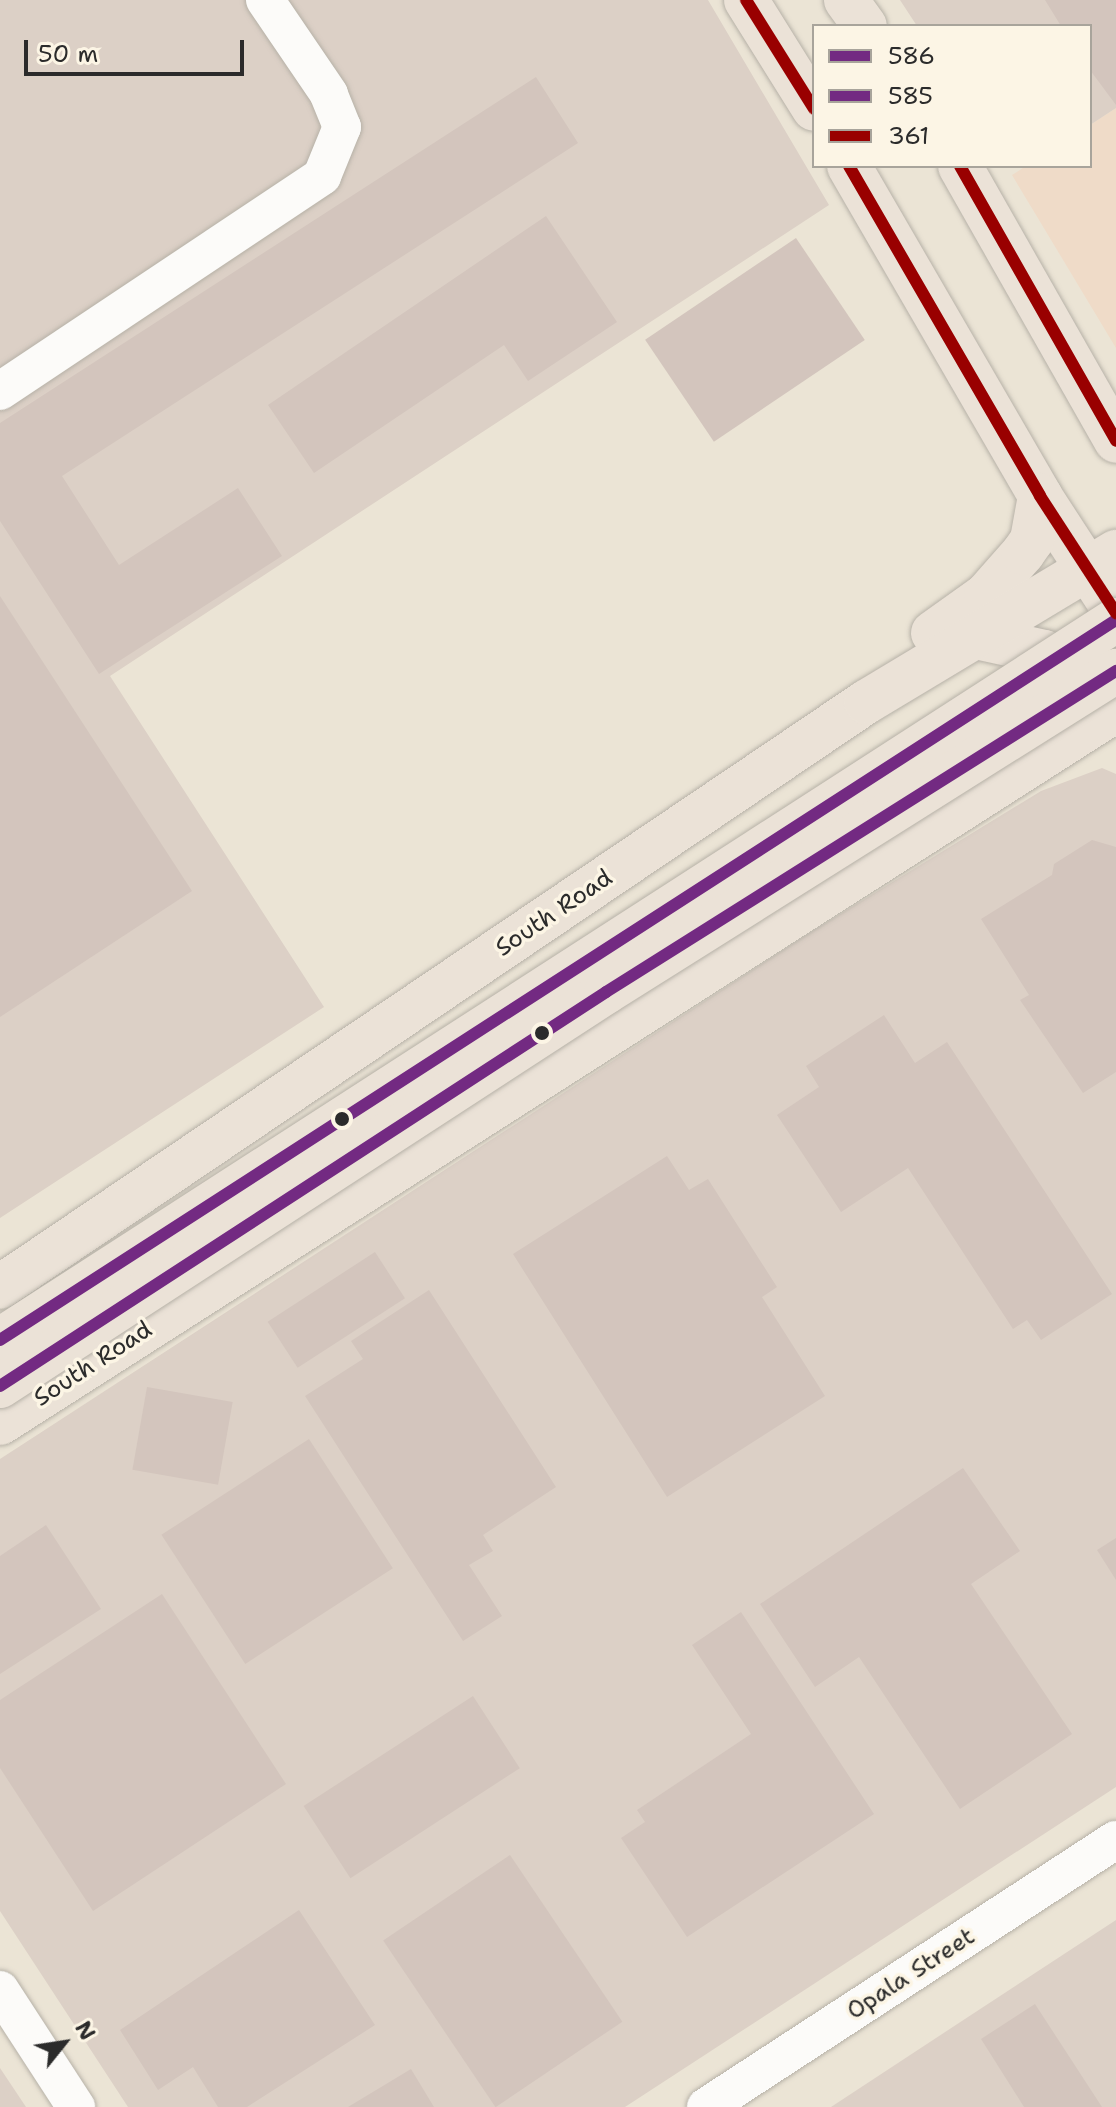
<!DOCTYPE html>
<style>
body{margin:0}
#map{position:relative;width:1116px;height:2107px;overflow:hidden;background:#ebe4d5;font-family:"Shantell Sans",sans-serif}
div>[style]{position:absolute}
.built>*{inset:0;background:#efdbc8}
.industrial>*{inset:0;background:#dcd0c6}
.building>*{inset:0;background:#d3c5bd;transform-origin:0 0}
.roads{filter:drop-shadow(0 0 2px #b6b1a7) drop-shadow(0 0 2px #b6b1a7)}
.minor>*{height:38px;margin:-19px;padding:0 19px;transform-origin:19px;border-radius:19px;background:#fcfbf9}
.highway>*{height:44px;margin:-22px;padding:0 22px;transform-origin:22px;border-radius:22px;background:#ebe2d7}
.bridges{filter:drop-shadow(0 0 2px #b6b1a7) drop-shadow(0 0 2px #b6b1a7)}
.highway-bridge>*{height:44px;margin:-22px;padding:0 22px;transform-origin:22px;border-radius:22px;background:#ebe2d7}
.bus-1>*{height:12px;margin:-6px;padding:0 6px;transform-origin:6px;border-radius:6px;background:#732a82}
.bus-2>*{height:12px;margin:-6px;padding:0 6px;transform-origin:6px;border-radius:6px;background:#732a82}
.bus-3>*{height:12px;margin:-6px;padding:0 6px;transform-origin:6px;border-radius:6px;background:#900}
.dots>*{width:22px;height:22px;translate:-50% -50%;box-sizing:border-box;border:4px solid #fcf5e5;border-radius:50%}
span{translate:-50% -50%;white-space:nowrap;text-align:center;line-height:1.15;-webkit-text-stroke:7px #fcf5e5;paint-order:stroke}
.street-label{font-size:24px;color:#2b2b2b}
.legend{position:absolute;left:812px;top:24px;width:280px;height:144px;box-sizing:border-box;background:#fcf5e5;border:2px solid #a8a49b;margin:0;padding:10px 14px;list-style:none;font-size:24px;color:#2b2b2b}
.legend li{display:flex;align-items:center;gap:16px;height:40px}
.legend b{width:40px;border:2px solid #a8a49b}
.north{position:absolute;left:24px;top:2003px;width:80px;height:80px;-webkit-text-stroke:6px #fcf5e5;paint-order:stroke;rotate:60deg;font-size:22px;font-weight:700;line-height:32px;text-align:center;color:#2b2b2b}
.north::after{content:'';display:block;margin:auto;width:28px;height:36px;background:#2b2b2b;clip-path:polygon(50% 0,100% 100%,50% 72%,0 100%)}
.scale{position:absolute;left:24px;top:40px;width:220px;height:36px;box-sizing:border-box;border:4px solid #2b2b2b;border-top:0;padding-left:10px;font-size:24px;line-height:28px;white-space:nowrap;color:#2b2b2b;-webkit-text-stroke:6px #fcf5e5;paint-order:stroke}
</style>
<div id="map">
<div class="built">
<i style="clip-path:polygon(1116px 108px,1116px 348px,1012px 175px,1026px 166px,1090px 166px,1090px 125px)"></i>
</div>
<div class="industrial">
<i style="clip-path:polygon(0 0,708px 0,829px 205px,110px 676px,324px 1007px,0 1218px)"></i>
<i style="clip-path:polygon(900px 0,1116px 0,1116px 108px,1090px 125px,1090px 26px,917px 26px)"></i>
<i style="clip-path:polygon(1102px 768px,1116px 774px,1116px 1787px,625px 2107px,128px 2107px,0 1911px,0 1459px,811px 932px,1041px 791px)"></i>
<i style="clip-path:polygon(1116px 1920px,1116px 2107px,831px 2107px,968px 2017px)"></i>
<i style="clip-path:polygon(0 2068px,26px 2107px,0 2107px)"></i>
</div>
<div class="building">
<i style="clip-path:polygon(1045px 0,1116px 0,1116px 105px,1090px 70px,1090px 26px,1061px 26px)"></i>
<i style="clip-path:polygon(536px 77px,578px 143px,62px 476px,119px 565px,238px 488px,282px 556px,99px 674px,0 521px,0 423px)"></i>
<i style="clip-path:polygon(546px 216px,617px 322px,528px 381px,504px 345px,314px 473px,268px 405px)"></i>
<i style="left:796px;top:238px;width:123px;height:182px;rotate:56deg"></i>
<i style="clip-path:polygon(0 596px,192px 891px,0 1017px)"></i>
<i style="clip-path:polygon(1092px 840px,1116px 847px,1116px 1072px,1083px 1093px,1020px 1000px,1029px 995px,981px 919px,1052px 875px,1054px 864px)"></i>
<i style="clip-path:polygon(884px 1015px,915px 1063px,947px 1042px,1112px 1294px,1041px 1340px,1027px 1320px,1013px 1329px,908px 1168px,841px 1212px,777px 1115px,819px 1087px,806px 1066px)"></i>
<i style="clip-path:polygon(667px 1156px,689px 1190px,708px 1179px,777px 1287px,762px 1297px,825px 1396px,667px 1497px,513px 1254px)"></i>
<i style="left:375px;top:1252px;width:55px;height:128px;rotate:57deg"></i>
<i style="clip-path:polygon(429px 1290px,556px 1487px,483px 1535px,493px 1551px,469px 1565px,502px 1616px,463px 1641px,305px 1396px,363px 1359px,351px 1341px)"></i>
<i style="left:147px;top:1387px;width:87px;height:84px;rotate:10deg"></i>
<i style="left:309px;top:1439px;width:154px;height:176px;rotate:57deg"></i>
<i style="clip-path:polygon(963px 1468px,1020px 1551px,971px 1584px,1072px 1734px,960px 1809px,859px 1657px,815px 1687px,760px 1604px)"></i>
<i style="clip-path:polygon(46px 1525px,101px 1609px,0 1674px,0 1556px)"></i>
<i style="clip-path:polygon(1116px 1538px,1116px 1580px,1097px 1550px)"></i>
<i style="clip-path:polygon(162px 1594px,286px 1784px,93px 1911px,0 1768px,0 1700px)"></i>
<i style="clip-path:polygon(741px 1612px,874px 1814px,687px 1937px,621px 1838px,645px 1822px,637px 1810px,751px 1734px,692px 1645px)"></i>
<i style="left:473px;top:1696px;width:86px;height:202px;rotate:57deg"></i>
<i style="left:510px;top:1855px;width:201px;height:153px;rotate:56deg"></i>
<i style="clip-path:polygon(299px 1910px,375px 2025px,247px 2107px,218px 2107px,193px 2067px,158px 2090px,120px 2030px)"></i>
<i style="clip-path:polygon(1035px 2004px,1102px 2107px,1024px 2107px,981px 2039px)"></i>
<i style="clip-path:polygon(411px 2069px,434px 2107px,348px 2107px)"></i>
</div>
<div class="roads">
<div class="minor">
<i style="left:0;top:391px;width:387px;rotate:-33.7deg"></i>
<i style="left:322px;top:176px;width:53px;rotate:-67.8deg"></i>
<i style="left:342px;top:127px;width:35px;rotate:-112deg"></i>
<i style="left:329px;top:94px;width:114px;rotate:-124.2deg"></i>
<i style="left:0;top:1990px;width:140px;rotate:57deg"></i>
<i style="left:706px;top:2107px;width:489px;rotate:-33.1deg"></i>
</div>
<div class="highway">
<i style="left:746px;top:0;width:128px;rotate:58deg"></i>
<i style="left:846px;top:0;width:32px;rotate:54deg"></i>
<i style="left:849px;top:166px;width:381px;rotate:59.9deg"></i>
<i style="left:1040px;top:496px;width:140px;rotate:57deg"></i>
<i style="left:960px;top:166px;width:316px;rotate:60.4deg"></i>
<i style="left:933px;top:633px;width:65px;rotate:-35.6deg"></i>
<i style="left:986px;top:595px;width:56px;rotate:-48.6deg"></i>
<i style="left:1023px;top:553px;width:16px;rotate:-55deg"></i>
<i style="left:1032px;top:540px;width:45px;rotate:-79.7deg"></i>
<i style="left:976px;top:637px;width:70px;rotate:12.4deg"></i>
<i style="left:1044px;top:652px;width:37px;rotate:54deg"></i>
<i style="left:1066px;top:682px;width:10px;rotate:96deg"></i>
<i style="left:0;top:1287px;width:1045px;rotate:-34.04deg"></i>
<i style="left:866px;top:702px;width:292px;rotate:-31deg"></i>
<i style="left:0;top:1423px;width:1324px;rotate:-32.57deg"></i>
</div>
</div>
<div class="bridges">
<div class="highway-bridge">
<i style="left:0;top:1340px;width:1328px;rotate:-32.83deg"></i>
<i style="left:0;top:1386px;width:723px;rotate:-33.03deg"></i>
<i style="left:606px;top:992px;width:603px;rotate:-32.19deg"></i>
</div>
</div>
<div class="bus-1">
<i style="left:0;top:1340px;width:1328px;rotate:-32.83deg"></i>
</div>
<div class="bus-2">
<i style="left:0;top:1386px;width:723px;rotate:-33.03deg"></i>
<i style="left:606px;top:992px;width:603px;rotate:-32.19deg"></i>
</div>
<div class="bus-3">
<i style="left:746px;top:0;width:128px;rotate:58deg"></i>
<i style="left:849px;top:166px;width:381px;rotate:59.9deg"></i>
<i style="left:1040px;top:496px;width:140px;rotate:57deg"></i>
<i style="left:960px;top:166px;width:316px;rotate:60.4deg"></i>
</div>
<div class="dots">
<i style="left:542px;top:1033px;background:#2b2b2b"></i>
<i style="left:342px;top:1119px;background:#2b2b2b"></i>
</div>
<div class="street-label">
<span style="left:554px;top:913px;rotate:-34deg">South Road</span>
<span style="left:93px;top:1364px;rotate:-33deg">South Road</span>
<span style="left:911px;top:1974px;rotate:-33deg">Opala Street</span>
</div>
<ul class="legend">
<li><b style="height:10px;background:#732a82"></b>586</li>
<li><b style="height:10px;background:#732a82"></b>585</li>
<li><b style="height:10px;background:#900"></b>361</li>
</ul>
<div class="north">N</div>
<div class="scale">50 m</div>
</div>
